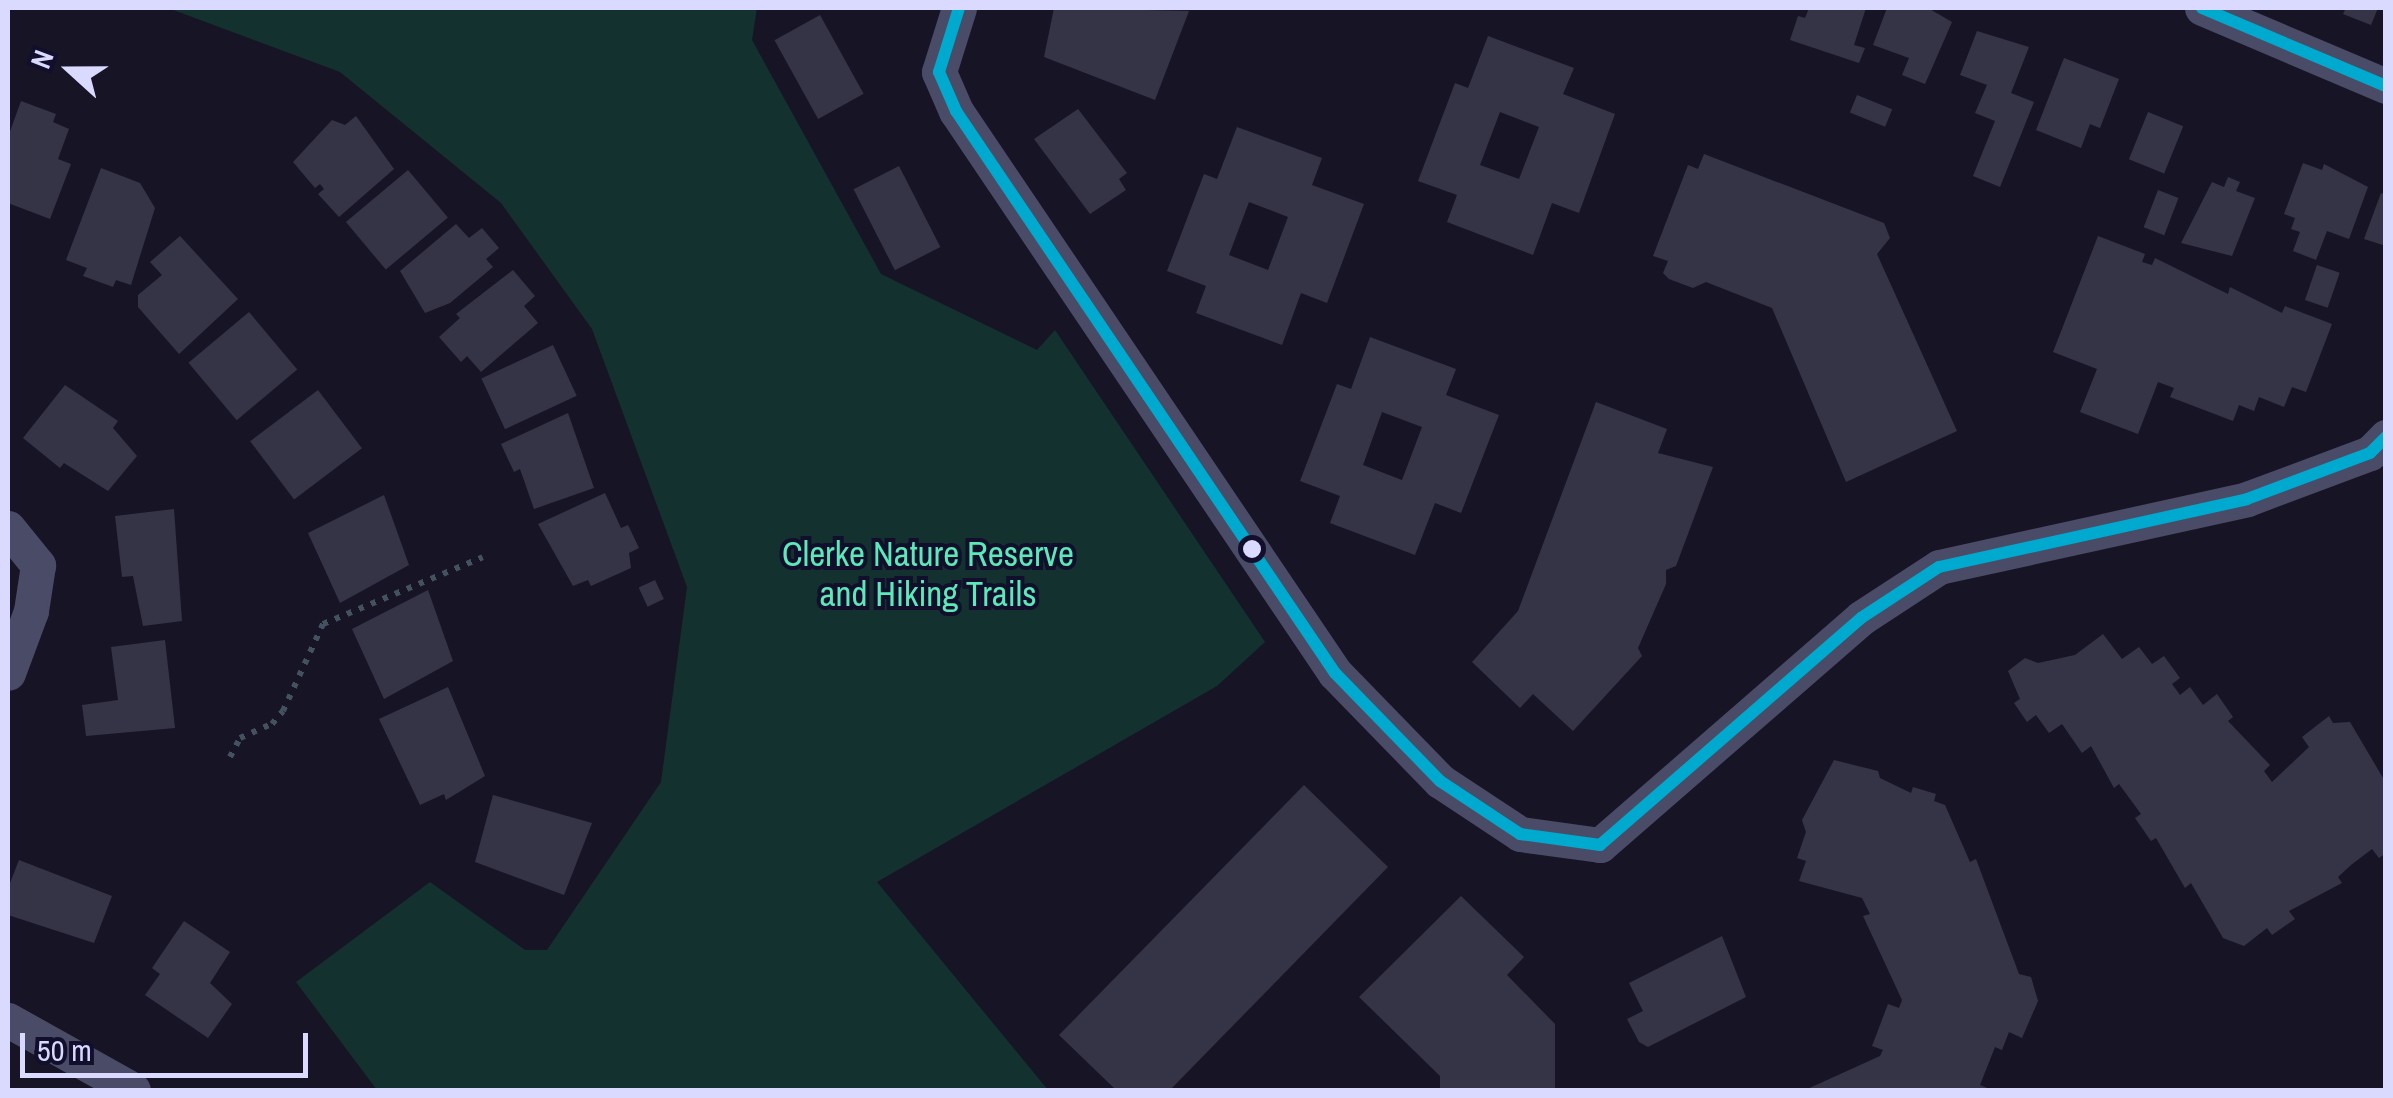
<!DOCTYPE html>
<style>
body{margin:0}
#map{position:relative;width:2393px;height:1098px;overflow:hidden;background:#171525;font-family:"Archivo Narrow",sans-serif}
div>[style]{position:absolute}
.green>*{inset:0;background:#12312f}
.building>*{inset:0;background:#353346;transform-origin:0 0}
.path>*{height:6px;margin-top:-3px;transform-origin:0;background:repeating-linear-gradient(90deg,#425261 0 5px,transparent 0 13px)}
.minor>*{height:35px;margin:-17.5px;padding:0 17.5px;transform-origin:17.5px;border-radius:17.5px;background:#4a4b66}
.bus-1>*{height:12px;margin:-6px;padding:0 6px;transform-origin:6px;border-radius:6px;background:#00a9ce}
.dots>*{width:28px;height:28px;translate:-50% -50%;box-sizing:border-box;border:5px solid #110f2b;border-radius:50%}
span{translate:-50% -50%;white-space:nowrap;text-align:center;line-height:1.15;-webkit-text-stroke:8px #110f2b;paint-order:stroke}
.park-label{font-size:35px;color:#5be9b9}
.frame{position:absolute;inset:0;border:10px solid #dad9ff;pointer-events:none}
.north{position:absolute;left:20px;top:20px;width:100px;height:100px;-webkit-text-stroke:8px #110f2b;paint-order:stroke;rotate:291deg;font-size:28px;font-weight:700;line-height:40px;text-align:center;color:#dad9ff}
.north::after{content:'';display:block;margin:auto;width:35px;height:45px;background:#dad9ff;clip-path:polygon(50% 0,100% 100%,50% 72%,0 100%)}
.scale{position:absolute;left:20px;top:1033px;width:288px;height:45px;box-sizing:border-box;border:5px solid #dad9ff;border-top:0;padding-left:12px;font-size:30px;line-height:35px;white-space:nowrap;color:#dad9ff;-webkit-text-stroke:8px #110f2b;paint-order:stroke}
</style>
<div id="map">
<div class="green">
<i style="clip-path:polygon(168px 8px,757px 8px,752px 40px,881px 274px,1037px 350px,1055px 330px,1265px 642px,1217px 686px,877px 882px,1048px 1090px,377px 1090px,296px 982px,430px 882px,525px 950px,547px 950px,661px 782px,687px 587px,592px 329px,501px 203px,340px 72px)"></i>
</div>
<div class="building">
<i style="clip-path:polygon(1054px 8px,1189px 11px,1155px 100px,1044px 57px)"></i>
<i style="clip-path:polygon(1809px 8px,1866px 8px,1854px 45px,1865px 48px,1859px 63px,1790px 40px,1798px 16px,1805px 18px)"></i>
<i style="clip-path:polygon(1887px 8px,1928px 8px,1952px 22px,1925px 84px,1902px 75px,1909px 58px,1873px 45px)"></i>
<i style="clip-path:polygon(2346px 8px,2378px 8px,2371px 25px,2343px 14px)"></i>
<i style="left:820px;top:15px;width:90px;height:52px;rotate:61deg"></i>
<i style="clip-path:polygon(1977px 31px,2029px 47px,2011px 93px,2034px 102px,2000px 187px,1973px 176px,1995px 121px,1975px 113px,1987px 85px,1960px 75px)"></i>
<i style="clip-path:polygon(evenodd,1488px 36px,1574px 68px,1563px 94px,1615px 114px,1579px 213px,1552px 203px,1533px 255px,1447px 222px,1457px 195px,1418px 181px,1455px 83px,1468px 88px,1488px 36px,1500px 112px,1539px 127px,1519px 179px,1480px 165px,1500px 112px)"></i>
<i style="clip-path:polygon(2064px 58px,2119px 79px,2100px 128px,2090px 124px,2081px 148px,2036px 130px)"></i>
<i style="left:1857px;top:95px;width:38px;height:19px;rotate:22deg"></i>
<i style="clip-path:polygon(21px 101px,56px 114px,53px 122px,69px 129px,58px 159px,71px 164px,50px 219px,8px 203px,8px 137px)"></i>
<i style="clip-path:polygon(1078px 109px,1127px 173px,1119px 179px,1126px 190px,1090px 214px,1034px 139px)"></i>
<i style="left:2148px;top:112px;width:38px;height:51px;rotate:22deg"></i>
<i style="clip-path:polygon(356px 116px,394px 169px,339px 217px,318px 194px,324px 189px,320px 184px,315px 188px,293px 162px,332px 120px,345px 125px)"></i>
<i style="clip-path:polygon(evenodd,1237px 127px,1322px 158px,1312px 185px,1364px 204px,1327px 303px,1301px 293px,1282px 345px,1196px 313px,1206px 286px,1167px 271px,1204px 174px,1217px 179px,1237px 127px,1249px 202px,1288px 217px,1268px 270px,1229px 255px,1249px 202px)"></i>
<i style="clip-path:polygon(1704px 154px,1884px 223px,1890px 238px,1877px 254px,1957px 431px,1846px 482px,1772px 308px,1706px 282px,1693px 288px,1669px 279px,1663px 273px,1668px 261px,1653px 256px,1688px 165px,1698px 169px)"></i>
<i style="clip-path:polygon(2303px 163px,2322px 170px,2324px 164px,2368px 187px,2349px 239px,2327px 231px,2316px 260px,2293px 251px,2300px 232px,2291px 229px,2295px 218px,2284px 214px)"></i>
<i style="left:899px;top:166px;width:91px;height:51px;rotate:63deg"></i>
<i style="clip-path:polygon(101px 168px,140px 183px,155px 208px,131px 285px,116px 280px,113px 287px,83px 276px,87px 268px,66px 260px)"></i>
<i style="left:408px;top:170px;width:62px;height:81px;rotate:50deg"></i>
<i style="clip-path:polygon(2228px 177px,2240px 182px,2236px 191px,2255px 198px,2232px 256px,2181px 243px,2212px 182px,2224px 187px)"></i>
<i style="left:2158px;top:190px;width:22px;height:40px;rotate:21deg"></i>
<i style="clip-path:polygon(2381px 193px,2386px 195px,2386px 246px,2364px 239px)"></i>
<i style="clip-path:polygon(456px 224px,469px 238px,482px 228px,499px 248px,486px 259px,493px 267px,450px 303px,425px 313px,400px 271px)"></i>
<i style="clip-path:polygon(180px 236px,238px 299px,179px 354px,138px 307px,138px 295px,162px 275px,150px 262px)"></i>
<i style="clip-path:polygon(2098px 236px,2145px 254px,2142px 262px,2152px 265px,2155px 258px,2228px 294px,2230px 287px,2282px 313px,2285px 306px,2332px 324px,2306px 392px,2292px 387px,2284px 407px,2259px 397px,2254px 411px,2239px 405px,2233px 421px,2170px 397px,2174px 388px,2158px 382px,2138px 434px,2080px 412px,2097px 369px,2053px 352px)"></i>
<i style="left:2317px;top:265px;width:24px;height:37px;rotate:19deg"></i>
<i style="clip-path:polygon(513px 270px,535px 296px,524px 306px,538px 323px,481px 372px,467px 356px,461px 362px,439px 337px,460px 318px,456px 314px)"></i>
<i style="left:249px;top:312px;width:75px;height:79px;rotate:50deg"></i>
<i style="clip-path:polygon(evenodd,1370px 337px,1456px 369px,1446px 395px,1499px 415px,1461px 513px,1435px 503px,1415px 555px,1330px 523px,1340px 496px,1300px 481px,1337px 384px,1351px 389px,1370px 337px,1382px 412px,1422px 427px,1402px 480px,1363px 465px,1382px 412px)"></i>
<i style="left:553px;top:345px;width:56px;height:79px;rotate:65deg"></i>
<i style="clip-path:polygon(65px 385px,118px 421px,113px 428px,137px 456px,108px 491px,64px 463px,60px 468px,23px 438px)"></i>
<i style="left:318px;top:390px;width:73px;height:85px;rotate:53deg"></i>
<i style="clip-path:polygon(1596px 402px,1667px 429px,1658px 453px,1713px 467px,1676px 566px,1666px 570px,1666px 584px,1638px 648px,1642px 656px,1573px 731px,1533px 694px,1520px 708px,1472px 662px,1518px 611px)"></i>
<i style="clip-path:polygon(568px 413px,594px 488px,534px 509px,520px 469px,514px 472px,501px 444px)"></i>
<i style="clip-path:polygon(605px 493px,621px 528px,628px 525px,639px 548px,629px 553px,631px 568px,591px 586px,588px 580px,573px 586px,538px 524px)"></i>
<i style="clip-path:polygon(384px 495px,409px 565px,340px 603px,308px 533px)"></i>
<i style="clip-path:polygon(174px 509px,182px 621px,143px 626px,133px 576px,122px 577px,115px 516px)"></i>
<i style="left:655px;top:580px;width:21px;height:18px;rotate:65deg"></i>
<i style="clip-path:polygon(428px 590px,453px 661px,384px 699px,352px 629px)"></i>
<i style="clip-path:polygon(2103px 634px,2122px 659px,2139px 647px,2152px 664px,2164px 656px,2180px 678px,2172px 684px,2180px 695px,2190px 687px,2203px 705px,2217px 694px,2233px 717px,2228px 721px,2270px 765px,2264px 771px,2272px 782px,2309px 747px,2302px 737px,2329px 716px,2333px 723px,2350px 722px,2386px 783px,2386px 853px,2379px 858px,2372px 849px,2351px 865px,2338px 877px,2342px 883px,2289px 911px,2295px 919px,2272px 935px,2267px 928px,2244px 946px,2223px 938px,2191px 883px,2185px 888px,2156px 838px,2151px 841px,2135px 818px,2141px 814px,2119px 784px,2114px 788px,2091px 746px,2082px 753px,2062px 724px,2049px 733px,2036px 715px,2027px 722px,2014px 703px,2020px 699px,2008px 671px,2025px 658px,2038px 663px,2075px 655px)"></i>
<i style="clip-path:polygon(165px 640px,175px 728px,86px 736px,82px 705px,118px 700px,111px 647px)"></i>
<i style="clip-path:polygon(448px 687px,485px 776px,446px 800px,444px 794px,420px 805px,379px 719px)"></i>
<i style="clip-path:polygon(1834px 760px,1878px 771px,1880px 778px,1911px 793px,1913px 787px,1936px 794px,1934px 801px,1945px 805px,1970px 862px,1976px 859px,2019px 974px,2031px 977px,2038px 1001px,2022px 1038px,2009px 1032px,2002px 1050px,1995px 1047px,1980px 1085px,1992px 1090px,1805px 1090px,1880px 1056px,1883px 1050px,1872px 1046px,1888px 1004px,1899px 1008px,1902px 1000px,1863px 916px,1870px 914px,1862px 898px,1799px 881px,1806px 861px,1797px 858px,1806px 832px,1802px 820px)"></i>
<i style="clip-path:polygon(1304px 785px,1388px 867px,1170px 1090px,1116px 1090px,1059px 1035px)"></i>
<i style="clip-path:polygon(493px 795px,592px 823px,564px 895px,475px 862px)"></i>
<i style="clip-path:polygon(19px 860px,112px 896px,94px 943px,8px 915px,8px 888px)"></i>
<i style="clip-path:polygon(1461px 896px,1524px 957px,1507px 975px,1555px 1024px,1555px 1090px,1440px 1090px,1440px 1076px,1359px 997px)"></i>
<i style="clip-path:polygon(184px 921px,230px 952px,210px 983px,232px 1004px,208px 1038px,145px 995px,160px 974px,152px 968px)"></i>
<i style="clip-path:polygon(1722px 936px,1746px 997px,1648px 1047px,1639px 1042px,1627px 1019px,1643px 1011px,1629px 983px)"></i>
</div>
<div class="path">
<i style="left:230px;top:757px;width:21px;rotate:-62deg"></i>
<i style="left:240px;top:738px;width:35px;rotate:-24deg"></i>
<i style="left:272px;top:724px;width:17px;rotate:-50deg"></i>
<i style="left:283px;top:711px;width:96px;rotate:-65.3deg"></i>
<i style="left:323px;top:624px;width:173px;rotate:-22.7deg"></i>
</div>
<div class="minor">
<i style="left:959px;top:8px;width:67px;rotate:107.4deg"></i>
<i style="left:939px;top:72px;width:43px;rotate:66.4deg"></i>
<i style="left:956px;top:111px;width:678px;rotate:56.01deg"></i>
<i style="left:1335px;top:673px;width:151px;rotate:45.8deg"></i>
<i style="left:1440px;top:781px;width:96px;rotate:33.5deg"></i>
<i style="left:1520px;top:834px;width:81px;rotate:7.8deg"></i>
<i style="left:1600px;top:845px;width:346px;rotate:-41deg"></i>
<i style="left:1861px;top:618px;width:93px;rotate:-33.2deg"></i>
<i style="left:1939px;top:567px;width:315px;rotate:-12.4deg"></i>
<i style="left:2247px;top:499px;width:131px;rotate:-20.5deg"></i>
<i style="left:2370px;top:453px;width:23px;rotate:-45deg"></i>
<i style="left:2202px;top:8px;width:200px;rotate:23deg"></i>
<i style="left:8px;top:528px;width:48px;rotate:51deg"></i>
<i style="left:38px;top:565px;width:47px;rotate:98.7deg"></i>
<i style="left:31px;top:611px;width:66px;rotate:110.4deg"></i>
<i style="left:8px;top:1020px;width:143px;rotate:29.2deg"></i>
</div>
<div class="bus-1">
<i style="left:959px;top:8px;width:67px;rotate:107.4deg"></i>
<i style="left:939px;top:72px;width:43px;rotate:66.4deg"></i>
<i style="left:956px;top:111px;width:678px;rotate:56.01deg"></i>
<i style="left:1335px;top:673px;width:151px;rotate:45.8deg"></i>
<i style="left:1440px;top:781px;width:96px;rotate:33.5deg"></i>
<i style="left:1520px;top:834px;width:81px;rotate:7.8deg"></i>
<i style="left:1600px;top:845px;width:346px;rotate:-41deg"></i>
<i style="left:1861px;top:618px;width:93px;rotate:-33.2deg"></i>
<i style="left:1939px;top:567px;width:315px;rotate:-12.4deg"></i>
<i style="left:2247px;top:499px;width:131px;rotate:-20.5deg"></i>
<i style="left:2370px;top:453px;width:23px;rotate:-45deg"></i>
<i style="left:2202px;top:8px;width:200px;rotate:23deg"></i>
</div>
<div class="dots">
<i style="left:1252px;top:549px;background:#dad9ff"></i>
</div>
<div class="park-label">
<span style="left:928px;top:574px">Clerke Nature Reserve<br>and Hiking Trails</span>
</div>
<div class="frame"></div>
<div class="north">N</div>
<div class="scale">50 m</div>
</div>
